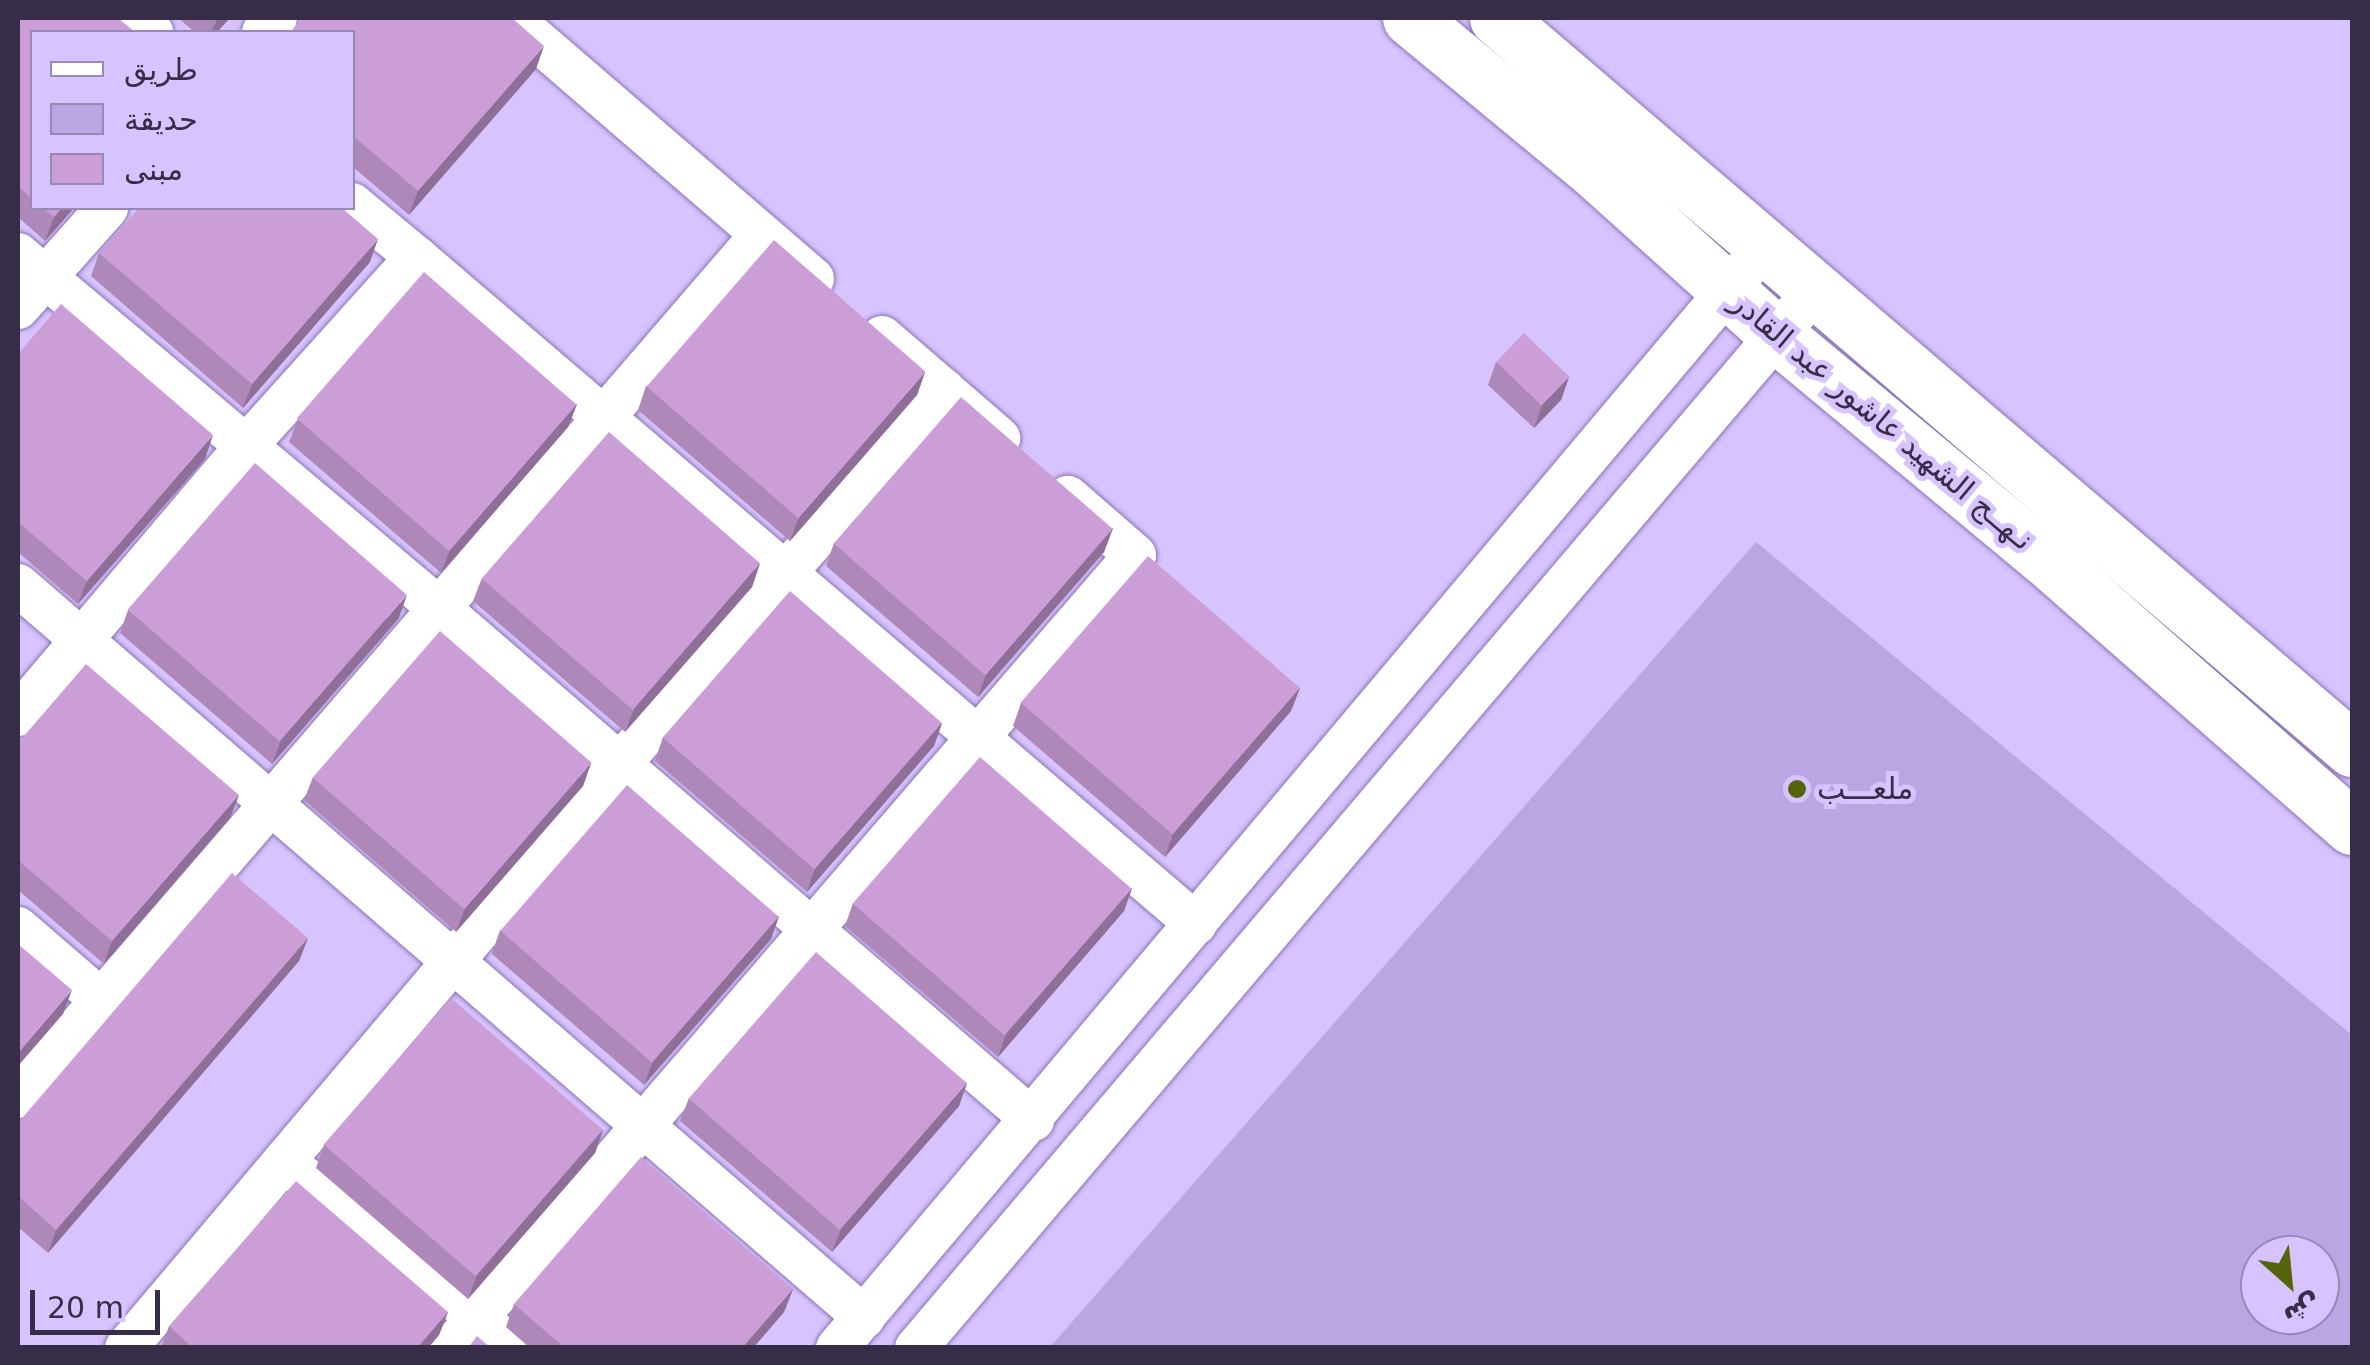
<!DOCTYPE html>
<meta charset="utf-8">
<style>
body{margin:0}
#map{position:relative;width:2370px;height:1365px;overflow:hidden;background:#d7c4fe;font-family:"DejaVu Sans","Noto Naskh Arabic",sans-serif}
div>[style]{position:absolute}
.green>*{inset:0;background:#bba6e4}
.roads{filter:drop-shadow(0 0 2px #8b73b6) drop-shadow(0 0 2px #8b73b6)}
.minor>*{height:42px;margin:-21px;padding:0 21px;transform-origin:21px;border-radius:21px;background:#fff}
.secondary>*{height:55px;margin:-27.5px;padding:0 27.5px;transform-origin:27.5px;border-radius:27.5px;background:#fff}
.wall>*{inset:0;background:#af88ba}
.shaded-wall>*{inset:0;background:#8f6f97}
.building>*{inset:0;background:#cc9ed8;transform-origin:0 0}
.dots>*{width:28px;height:28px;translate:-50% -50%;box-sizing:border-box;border:5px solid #d7c4fe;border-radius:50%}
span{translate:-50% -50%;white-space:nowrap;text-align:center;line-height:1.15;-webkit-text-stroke:10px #d7c4fe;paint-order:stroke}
.street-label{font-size:30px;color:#372d49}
.poi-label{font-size:30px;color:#372d49}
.left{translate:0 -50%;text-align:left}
.frame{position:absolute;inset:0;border:20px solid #372d49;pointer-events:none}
.legend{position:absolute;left:30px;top:30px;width:325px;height:180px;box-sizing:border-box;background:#d7c4fe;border:2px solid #9788b6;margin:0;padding:12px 18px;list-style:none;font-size:30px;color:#372d49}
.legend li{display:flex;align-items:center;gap:20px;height:50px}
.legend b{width:50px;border:2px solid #9788b6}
.north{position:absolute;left:2240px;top:1235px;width:100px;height:100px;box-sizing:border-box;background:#d7c4fe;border:2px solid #9788b6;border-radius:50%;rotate:153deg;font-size:28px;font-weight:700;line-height:40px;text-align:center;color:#372d49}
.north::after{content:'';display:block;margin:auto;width:35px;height:45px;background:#556409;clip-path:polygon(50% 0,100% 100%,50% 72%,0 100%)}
.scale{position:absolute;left:30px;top:1290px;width:130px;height:45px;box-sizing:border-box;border:5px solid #372d49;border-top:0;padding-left:12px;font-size:30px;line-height:35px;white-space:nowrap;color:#372d49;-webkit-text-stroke:8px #d7c4fe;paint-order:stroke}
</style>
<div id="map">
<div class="green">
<i style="clip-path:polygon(evenodd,1756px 542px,2352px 1035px,2352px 1347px,1050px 1347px,1756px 542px,2260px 1255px,2320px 1255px,2320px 1315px,2260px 1315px,2260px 1255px)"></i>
</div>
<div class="roads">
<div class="minor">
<i style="left:134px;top:18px;width:23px;rotate:38deg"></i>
<i style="left:511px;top:18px;width:399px;rotate:40.8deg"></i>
<i style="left:263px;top:32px;width:19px;rotate:-47deg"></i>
<i style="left:18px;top:254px;width:551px;rotate:40.07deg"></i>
<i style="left:440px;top:609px;width:783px;rotate:40.75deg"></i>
<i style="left:416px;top:257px;width:1026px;rotate:40.53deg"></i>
<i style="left:18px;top:308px;width:134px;rotate:-48.3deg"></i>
<i style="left:882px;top:337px;width:155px;rotate:40.8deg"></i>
<i style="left:18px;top:585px;width:1119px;rotate:40.87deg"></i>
<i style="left:18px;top:715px;width:354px;rotate:-49.7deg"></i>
<i style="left:247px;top:445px;width:253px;rotate:-48deg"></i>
<i style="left:416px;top:257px;width:83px;rotate:-140.4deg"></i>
<i style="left:18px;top:928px;width:108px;rotate:40.9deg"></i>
<i style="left:18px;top:1097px;width:1138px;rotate:-49.24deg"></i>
<i style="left:284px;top:1161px;width:296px;rotate:39.1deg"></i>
<i style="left:126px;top:1348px;width:765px;rotate:-49.77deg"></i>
<i style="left:620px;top:764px;width:495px;rotate:-49.1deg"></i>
<i style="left:451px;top:1348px;width:1047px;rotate:-49.22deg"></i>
<i style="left:1135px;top:555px;width:89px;rotate:-139.1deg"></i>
<i style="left:837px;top:1348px;width:1441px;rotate:-49.9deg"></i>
<i style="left:916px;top:1348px;width:1388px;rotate:-49.64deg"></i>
</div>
<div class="secondary">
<i style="left:1410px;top:18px;width:241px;rotate:39.6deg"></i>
<i style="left:1596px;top:172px;width:246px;rotate:42deg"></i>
<i style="left:1779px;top:337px;width:342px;rotate:39.7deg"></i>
<i style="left:2042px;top:555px;width:412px;rotate:41.3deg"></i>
<i style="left:1497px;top:18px;width:1125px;rotate:40.53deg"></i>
</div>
</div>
<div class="wall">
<i style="clip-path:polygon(18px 18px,32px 32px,32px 208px,74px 208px,45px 241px,18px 217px)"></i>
<i style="clip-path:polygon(178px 18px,230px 18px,217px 32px,195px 32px)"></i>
<i style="clip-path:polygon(352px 32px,536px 69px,409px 215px,352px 166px)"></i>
<i style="clip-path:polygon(99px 253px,370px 262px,243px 408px,91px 276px)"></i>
<i style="clip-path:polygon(18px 354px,205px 459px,78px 604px,18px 552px)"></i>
<i style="clip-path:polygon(1496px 362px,1569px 377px,1561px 400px,1534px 428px,1488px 385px)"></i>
<i style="clip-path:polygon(925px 372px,917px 395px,790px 541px,638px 410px,646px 386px)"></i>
<i style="clip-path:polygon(577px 404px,568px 427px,441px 573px,289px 442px,298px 419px)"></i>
<i style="clip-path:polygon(1113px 528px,1104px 552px,978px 697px,826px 566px,834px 543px)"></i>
<i style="clip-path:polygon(760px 563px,752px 587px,625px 732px,473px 601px,482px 578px)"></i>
<i style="clip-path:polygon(128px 610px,399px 618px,272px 764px,120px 633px)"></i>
<i style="clip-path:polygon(1300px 688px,1291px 711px,1165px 857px,1013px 726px,1021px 703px)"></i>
<i style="clip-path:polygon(942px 723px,934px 746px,807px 892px,655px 761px,663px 737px)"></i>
<i style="clip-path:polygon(18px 743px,239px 795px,230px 818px,104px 964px,18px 890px)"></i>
<i style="clip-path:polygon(591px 763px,583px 786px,456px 932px,304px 800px,313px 777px)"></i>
<i style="clip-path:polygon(1132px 888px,1124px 911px,998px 1057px,845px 926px,853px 903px)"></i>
<i style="clip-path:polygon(779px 916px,771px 939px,644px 1085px,492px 954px,500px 930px)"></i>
<i style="clip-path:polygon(308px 938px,299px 961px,48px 1253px,18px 1227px,18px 1123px)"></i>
<i style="clip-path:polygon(967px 1083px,959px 1106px,832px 1252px,680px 1121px,689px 1098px)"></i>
<i style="clip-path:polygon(603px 1130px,595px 1153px,468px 1299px,316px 1168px,324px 1145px)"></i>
<i style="clip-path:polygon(793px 1289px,784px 1312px,753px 1348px,530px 1348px,506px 1327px,514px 1304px)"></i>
<i style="clip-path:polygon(448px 1312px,439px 1335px,428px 1348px,161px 1348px,169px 1326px)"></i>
</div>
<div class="shaded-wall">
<i style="clip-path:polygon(218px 18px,230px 18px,217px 32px,211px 32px)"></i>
<i style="clip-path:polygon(544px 46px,536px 69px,409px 215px,418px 191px)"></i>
<i style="clip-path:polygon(62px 208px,74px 208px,45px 241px,54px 217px)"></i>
<i style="clip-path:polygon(378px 239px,370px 262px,243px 408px,252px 384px)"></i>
<i style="clip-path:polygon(925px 372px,917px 395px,790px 541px,799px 517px)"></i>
<i style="clip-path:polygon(1569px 377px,1561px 400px,1534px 428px,1542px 405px)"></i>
<i style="clip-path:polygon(577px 404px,568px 427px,441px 573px,450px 550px)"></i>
<i style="clip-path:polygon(213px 435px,205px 459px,78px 604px,87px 581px)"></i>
<i style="clip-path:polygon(1113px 528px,1104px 552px,978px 697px,986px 674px)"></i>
<i style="clip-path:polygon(760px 563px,752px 587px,625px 732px,634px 709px)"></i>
<i style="clip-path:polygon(407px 595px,399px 618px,272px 764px,281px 740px)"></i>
<i style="clip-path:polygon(1300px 688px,1291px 711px,1165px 857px,1173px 834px)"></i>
<i style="clip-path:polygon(942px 723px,934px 746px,807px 892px,815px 868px)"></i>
<i style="clip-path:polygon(591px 763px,583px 786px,456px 932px,465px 908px)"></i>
<i style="clip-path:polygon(239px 795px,230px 818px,104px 964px,112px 941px)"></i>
<i style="clip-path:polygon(1132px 888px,1124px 911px,998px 1057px,1006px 1034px)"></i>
<i style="clip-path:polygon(779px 916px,771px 939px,644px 1085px,653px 1061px)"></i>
<i style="clip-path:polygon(308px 938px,299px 961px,48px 1253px,56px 1230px)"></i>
<i style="clip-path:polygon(72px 990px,63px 1014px,18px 1066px,18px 1053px)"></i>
<i style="clip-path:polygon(967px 1083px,959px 1106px,832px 1252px,841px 1229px)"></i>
<i style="clip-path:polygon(603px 1130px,595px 1153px,468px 1299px,477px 1275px)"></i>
<i style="clip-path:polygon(793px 1289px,784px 1312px,753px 1348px,742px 1348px)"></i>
<i style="clip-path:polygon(448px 1312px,439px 1335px,428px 1348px,417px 1348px)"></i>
</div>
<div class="building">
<i style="clip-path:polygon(18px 18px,118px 18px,135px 32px,32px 32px,32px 199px,18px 186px)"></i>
<i style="clip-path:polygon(303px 18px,512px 18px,544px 46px,418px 191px,352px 135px,352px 32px,290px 32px)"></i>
<i style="clip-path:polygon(42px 208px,62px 208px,54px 217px)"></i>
<i style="clip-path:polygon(139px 208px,342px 208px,378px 239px,252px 384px,99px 253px)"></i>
<i style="left:774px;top:240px;width:201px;height:194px;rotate:41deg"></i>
<i style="left:424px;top:272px;width:202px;height:194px;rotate:41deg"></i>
<i style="clip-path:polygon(61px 304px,213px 435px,87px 581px,18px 522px,18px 354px)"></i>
<i style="left:1524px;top:333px;width:63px;height:40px;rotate:44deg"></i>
<i style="left:961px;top:397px;width:201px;height:194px;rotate:41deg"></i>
<i style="left:609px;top:432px;width:200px;height:194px;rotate:41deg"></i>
<i style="left:255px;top:463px;width:201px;height:194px;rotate:41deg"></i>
<i style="left:1148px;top:556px;width:201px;height:194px;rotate:41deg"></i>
<i style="left:790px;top:591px;width:201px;height:194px;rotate:41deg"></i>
<i style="left:440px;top:631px;width:201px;height:194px;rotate:41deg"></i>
<i style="clip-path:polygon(86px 664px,239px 795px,112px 941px,18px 860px,18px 743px)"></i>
<i style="left:980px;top:757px;width:201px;height:194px;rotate:41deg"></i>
<i style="left:627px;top:785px;width:201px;height:193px;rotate:41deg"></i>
<i style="clip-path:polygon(232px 873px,308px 938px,56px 1230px,18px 1196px,18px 1123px)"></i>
<i style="clip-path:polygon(18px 944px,72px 990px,18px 1053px)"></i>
<i style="left:816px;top:952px;width:200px;height:194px;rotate:41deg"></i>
<i style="left:451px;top:998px;width:201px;height:194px;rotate:41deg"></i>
<i style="clip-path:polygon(641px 1157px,793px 1289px,742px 1348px,565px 1348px,514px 1304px)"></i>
<i style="clip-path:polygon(296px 1181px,448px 1312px,417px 1348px,193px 1348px,169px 1326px)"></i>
<i style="clip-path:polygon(477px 1336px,491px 1348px,468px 1348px)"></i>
</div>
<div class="dots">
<i style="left:1797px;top:789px;background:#556409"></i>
</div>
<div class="street-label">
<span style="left:1882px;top:421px;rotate:40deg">نـهــج الشهيد عاشور عبد القادر</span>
</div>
<div class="poi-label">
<span class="left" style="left:1817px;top:789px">ملعـــب</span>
</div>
<div class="frame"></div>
<ul class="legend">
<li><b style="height:12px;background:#fff"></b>طريق</li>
<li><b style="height:28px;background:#bba6e4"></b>حديقة</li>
<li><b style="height:28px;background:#cc9ed8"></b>مبنى</li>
</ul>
<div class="north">ش</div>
<div class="scale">20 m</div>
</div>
